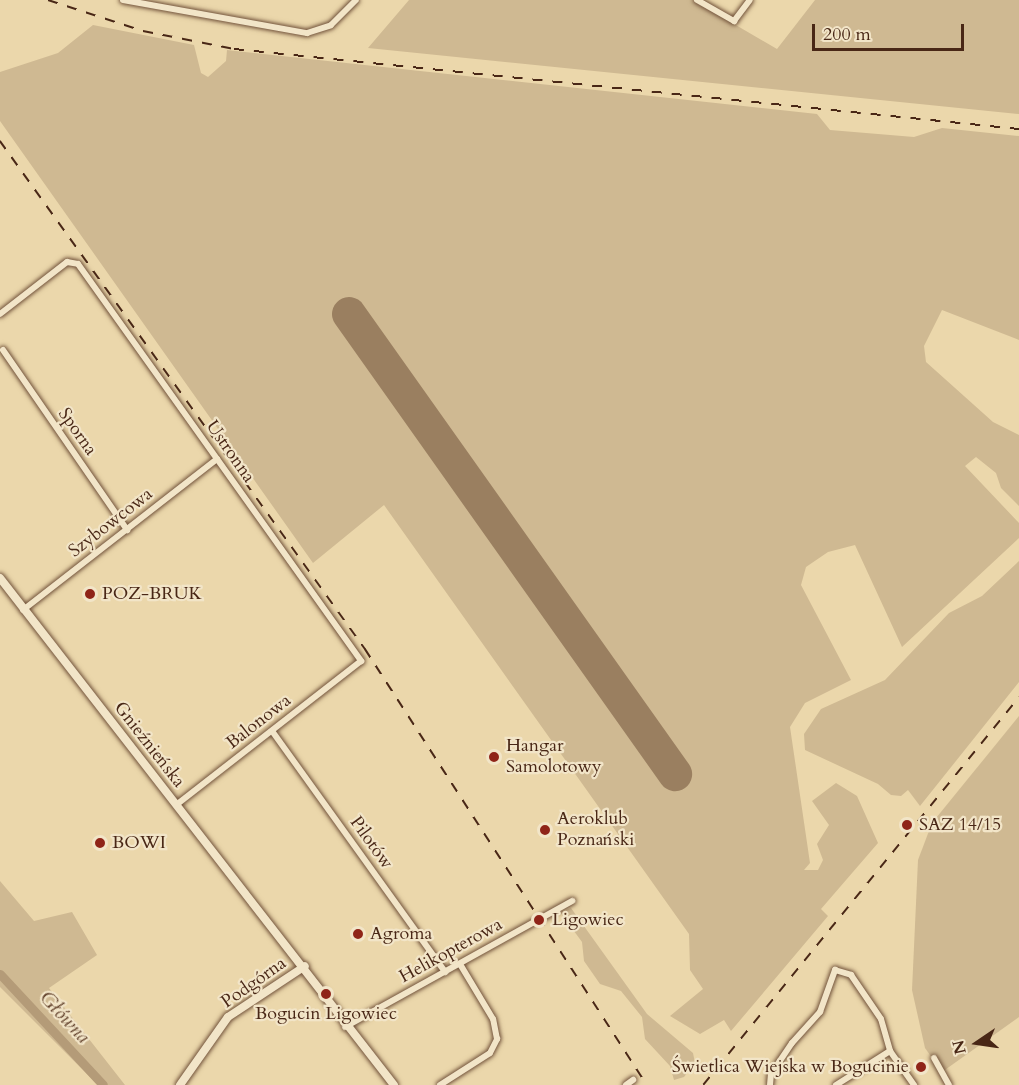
<!DOCTYPE html>
<html>
<head>
<meta charset="utf-8">
<style>
	body { margin:0 }
	#map { position:relative; width:1019px; height:1085px; overflow:hidden; background:#ebd7ab; font-family:Cardo,serif }
	div>[style] { position:absolute }
	[style*='--x'] { left:calc(var(--x)*1px); top:calc(var(--y)*1px); width:calc(var(--w)*1px); rotate:calc(var(--a)*1deg) }
	.green>* { inset:0; background:#cfb992 }
	.river>* { height:9px; margin:-4.5px; padding:0 4.5px; transform-origin:4.5px; border-radius:4.5px; background:#b49b78 }
	.runway>* { height:34px; margin:-17px; padding:0 17px; transform-origin:17px; border-radius:17px; background:#9a7f60 }
	.roads { filter:drop-shadow(0 0 2px #72533b) drop-shadow(0 0 2px #72533b) }
	.minor>* { height:6px; margin:-3px; padding:0 3px; transform-origin:3px; border-radius:3px; background:#f2e5c8 }
	.tertiary>* { height:8px; margin:-4px; padding:0 4px; transform-origin:4px; border-radius:4px; background:#f2e5c8 }
	.secondary>* { height:8px; margin:-4px; padding:0 4px; transform-origin:4px; border-radius:4px; background:#f2e5c8 }
	.rail>* { height:1.5px; margin-top:-0.75px; transform-origin:0; background:repeating-linear-gradient(90deg,#492716 0 10px,transparent 0 20px) }
	.dots>* { width:16px; height:16px; translate:-50% -50%; box-sizing:border-box; border:3px solid #f2e5c8; border-radius:50% }
	span { translate:-50% -50%; white-space:nowrap; text-align:center; line-height:1.15; -webkit-text-stroke:4.5px #f2e5c8; paint-order:stroke }
	.street-label { font-size:18px; color:#492716 }
	.poi-label { font-size:18px; color:#492716 }
	.left { translate:0 -50%; text-align:left }
	.right { translate:-100% -50%; text-align:right }
	.water-label { font-size:20px; color:#64442e; font-style:italic }
	.north { position:absolute; left:947px; top:1013px; width:60px; height:60px; -webkit-text-stroke:4px #f2e5c8; paint-order:stroke; rotate:257deg; font-size:16px; font-weight:700; line-height:24px; text-align:center; color:#492716 }
	.north::after { content:''; display:block; margin:auto; width:21px; height:27px; background:#492716; clip-path:polygon(50% 0,100% 100%,50% 72%,0 100%) }
	.scale { position:absolute; left:812px; top:24px; width:152px; height:27px; box-sizing:border-box; border:3px solid #492716; border-top:0; padding-left:8px; font-size:18px; line-height:21px; white-space:nowrap; color:#492716; -webkit-text-stroke:4px #f2e5c8; paint-order:stroke }
</style>
</head>
<body>
<div id="map">
	<div class="green">
		<div style="clip-path:polygon(409px 0,693px 0,777px 49px,815px 0,1019px 0,1019px 114px,368px 48px)"></div>
		<div style="clip-path:polygon(93px 25px,194px 45px,201px 73px,208px 77px,226px 61px,227px 50px,817px 114px,830px 130px,914px 137px,942px 128px,1019px 136px,1019px 340px,942px 310px,924px 346px,926px 362px,993px 422px,1019px 435px,1019px 506px,1001px 488px,996px 473px,976px 457px,965px 466px,1019px 523px,1019px 538px,902px 647px,855px 545px,828px 552px,806px 567px,801px 585px,851px 680px,805px 703px,790px 727px,810px 863px,804px 870px,818px 870px,823px 860px,817px 844px,829px 825px,812px 801px,836px 783px,857px 796px,878px 843px,821px 909px,828px 916px,731px 1031px,724px 1020px,700px 1034px,670px 1016px,703px 989px,690px 970px,689px 934px,384px 505px,313px 563px,0 121px,0 72px,58px 53px)"></div>
		<div style="clip-path:polygon(1019px 561px,1019px 682px,920px 806px,908px 790px,901px 796px,891px 795px,878px 784px,805px 750px,804px 734px,821px 709px,885px 680px,949px 613px,982px 596px)"></div>
		<div style="clip-path:polygon(1019px 716px,1019px 1017px,942px 1072px,925px 1048px,912px 990px,918px 860px,932px 823px)"></div>
		<div style="clip-path:polygon(0 881px,34px 921px,72px 912px,97px 955px,49px 988px,125px 1085px,98px 1085px,0 987px)"></div>
		<div style="clip-path:polygon(571px 908px,647px 1014px,693px 1053px,695px 1063px,684px 1077px,674px 1080px,670px 1066px,645px 1039px,642px 1017px,621px 991px,600px 984px,584px 961px,582px 942px,560px 912px)"></div>
	</div>
	<div class="river">
		<div style="--x:0;--y:974;--w:151;--a:47.1"></div>
	</div>
	<div class="runway">
		<div style="--x:349;--y:314;--w:564;--a:54.67"></div>
	</div>
	<div class="roads">
		<div class="minor">
			<div style="--x:123;--y:0;--w:187;--a:10.2"></div>
			<div style="--x:307;--y:33;--w:25;--a:-18"></div>
			<div style="--x:331;--y:25;--w:35;--a:-45"></div>
			<div style="--x:697;--y:0;--w:43;--a:29.6"></div>
			<div style="--x:734;--y:21;--w:26;--a:-53"></div>
			<div style="--x:0;--y:314;--w:85;--a:-37.8"></div>
			<div style="--x:67;--y:262;--w:11;--a:10"></div>
			<div style="--x:78;--y:264;--w:488;--a:54.5"></div>
			<div style="--x:361;--y:661;--w:234;--a:142.1"></div>
			<div style="--x:3;--y:350;--w:219;--a:55.4"></div>
			<div style="--x:23;--y:610;--w:246;--a:-37.9"></div>
			<div style="--x:272;--y:731;--w:297;--a:54.3"></div>
			<div style="--x:345;--y:1027;--w:260;--a:-29"></div>
			<div style="--x:934;--y:1058;--w:31;--a:61"></div>
			<div style="--x:440;--y:1085;--w:59;--a:-32.6"></div>
			<div style="--x:490;--y:1053;--w:16;--a:-63"></div>
			<div style="--x:497;--y:1039;--w:20;--a:-101"></div>
			<div style="--x:493;--y:1019;--w:64;--a:-121"></div>
			<div style="--x:626;--y:1085;--w:9;--a:-36"></div>
			<div style="--x:770;--y:1085;--w:11;--a:-85"></div>
			<div style="--x:771;--y:1074;--w:37;--a:-56"></div>
			<div style="--x:792;--y:1043;--w:42;--a:-47.9"></div>
			<div style="--x:820;--y:1012;--w:45;--a:-70.3"></div>
			<div style="--x:835;--y:970;--w:17;--a:17"></div>
			<div style="--x:851;--y:975;--w:53;--a:55.7"></div>
			<div style="--x:881;--y:1019;--w:33;--a:74"></div>
			<div style="--x:836;--y:1085;--w:64;--a:-32.2"></div>
			<div style="--x:890;--y:1051;--w:42;--a:54.8"></div>
		</div>
		<div class="tertiary">
			<div style="--x:180;--y:1085;--w:83;--a:-54.8"></div>
			<div style="--x:228;--y:1017;--w:92;--a:-33.5"></div>
		</div>
		<div class="secondary">
			<div style="--x:0;--y:578;--w:642;--a:52.15"></div>
		</div>
	</div>
	<div class="rail">
		<div style="--x:48;--y:0;--w:100;--a:18.1"></div>
		<div style="--x:143;--y:31;--w:93;--a:11.2"></div>
		<div style="--x:234;--y:49;--w:789;--a:5.82"></div>
		<div style="--x:0;--y:141;--w:626;--a:54.3"></div>
		<div style="--x:365;--y:649;--w:519;--a:57.11"></div>
		<div style="--x:703;--y:1085;--w:500;--a:-50.84"></div>
	</div>
	<div class="dots">
		<div style="left:90px;top:594px;background:#8f2418"></div>
		<div style="left:494px;top:757px;background:#8f2418"></div>
		<div style="left:907px;top:825px;background:#8f2418"></div>
		<div style="left:545px;top:830px;background:#8f2418"></div>
		<div style="left:100px;top:843px;background:#8f2418"></div>
		<div style="left:539px;top:920px;background:#8f2418"></div>
		<div style="left:358px;top:934px;background:#8f2418"></div>
		<div style="left:326px;top:994px;background:#8f2418"></div>
		<div style="left:921px;top:1067px;background:#8f2418"></div>
	</div>
	<div class="street-label">
		<span style="left:77px;top:432px;rotate:55deg">Sporna</span>
		<span style="left:230px;top:452px;rotate:55deg">Ustronna</span>
		<span style="left:111px;top:523px;rotate:-38deg">Szybowcowa</span>
		<span style="left:259px;top:722px;rotate:-38deg">Balonowa</span>
		<span style="left:149px;top:745px;rotate:52deg">Gnieźnieńska</span>
		<span style="left:371px;top:843px;rotate:54deg">Pilotów</span>
		<span style="left:451px;top:951px;rotate:-29deg">Helikopterowa</span>
		<span style="left:254px;top:983px;rotate:-35deg">Podgórna</span>
	</div>
	<div class="poi-label">
		<span class="left" style="left:102px;top:594px">POZ-BRUK</span>
		<span class="left" style="left:506px;top:757px">Hangar<br>Samolotowy</span>
		<span class="left" style="left:557px;top:830px">Aeroklub<br>Poznański</span>
		<span class="left" style="left:919px;top:825px">SAZ 14/15</span>
		<span class="left" style="left:112px;top:843px">BOWI</span>
		<span class="left" style="left:552px;top:920px">Ligowiec</span>
		<span class="left" style="left:370px;top:934px">Agroma</span>
		<span style="left:326px;top:1014px">Bogucin Ligowiec</span>
		<span class="right" style="left:909px;top:1067px">Świetlica Wiejska w Bogucinie</span>
	</div>
	<div class="water-label">
		<span style="left:65px;top:1017px;rotate:47deg">Główna</span>
	</div>
	<div class="north">N</div>
	<div class="scale">200 m</div>
</div>
</body>
</html>
